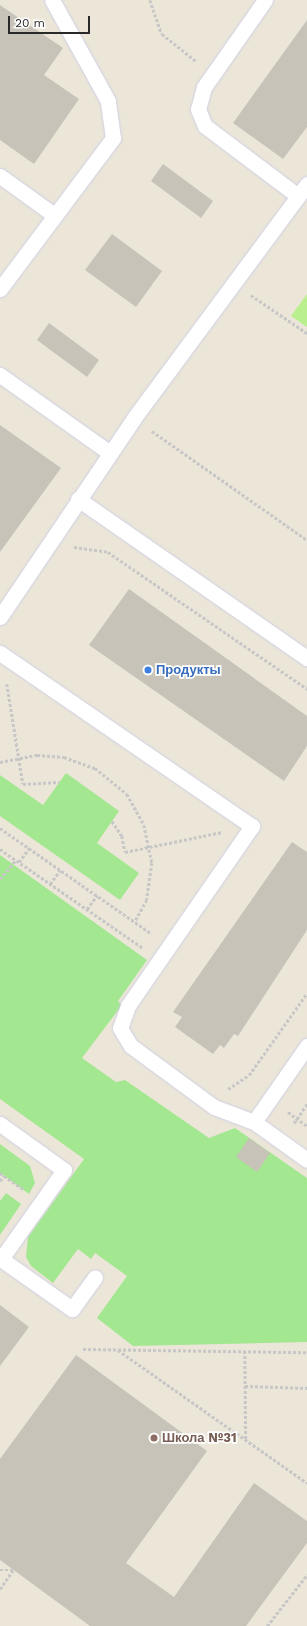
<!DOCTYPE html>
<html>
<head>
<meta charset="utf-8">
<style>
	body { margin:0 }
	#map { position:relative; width:307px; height:1626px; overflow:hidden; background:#ece6d9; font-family:"Work Sans",sans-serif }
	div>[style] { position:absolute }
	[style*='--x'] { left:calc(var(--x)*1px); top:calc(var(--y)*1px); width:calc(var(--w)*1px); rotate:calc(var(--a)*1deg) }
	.green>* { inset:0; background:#a4e791 }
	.pitch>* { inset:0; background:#b9ef8c }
	.building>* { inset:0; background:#c7c3b9 }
	.path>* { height:2.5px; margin-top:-1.25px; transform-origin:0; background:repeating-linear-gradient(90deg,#c7c7c7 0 3px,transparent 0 5px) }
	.roads { filter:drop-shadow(0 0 1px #ced0e3) drop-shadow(0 0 1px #ced0e3) }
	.service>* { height:15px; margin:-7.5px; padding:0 7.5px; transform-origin:7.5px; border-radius:7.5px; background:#fff }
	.dots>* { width:11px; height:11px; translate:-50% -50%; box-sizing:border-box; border:2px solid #fff; border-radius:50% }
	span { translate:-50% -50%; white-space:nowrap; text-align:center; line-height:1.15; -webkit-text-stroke:3.5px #fff; paint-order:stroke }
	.shop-label { font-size:13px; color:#366cbe; font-weight:700 }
	.left { translate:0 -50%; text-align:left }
	.education-label { font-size:13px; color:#785e54; font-weight:700 }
	.scale { position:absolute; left:8px; top:16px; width:82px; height:18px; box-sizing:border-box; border:2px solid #292929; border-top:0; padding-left:5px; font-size:12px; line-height:14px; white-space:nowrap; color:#292929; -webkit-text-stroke:3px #fff; paint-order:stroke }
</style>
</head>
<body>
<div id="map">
	<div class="green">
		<div style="clip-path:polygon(66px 773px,119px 811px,97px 843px,139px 873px,120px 900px,0 816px,0 775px,43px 805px)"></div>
		<div style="clip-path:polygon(0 855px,147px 960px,118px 1001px,122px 1005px,82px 1058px,116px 1082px,125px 1080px,209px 1138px,235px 1128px,307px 1178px,307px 1342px,133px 1346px,97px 1318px,127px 1276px,95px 1253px,91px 1259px,78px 1249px,53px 1283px,31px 1266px,26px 1257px,28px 1237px,84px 1159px,0 1099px)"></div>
		<div style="clip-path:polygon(0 1144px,30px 1166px,35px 1183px,29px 1194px,0 1173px)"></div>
		<div style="clip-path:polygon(6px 1193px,21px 1204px,0 1235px,0 1201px)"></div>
	</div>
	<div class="pitch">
		<div style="clip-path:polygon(307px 294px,307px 327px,291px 316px)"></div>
	</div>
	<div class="building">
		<div style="clip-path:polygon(0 5px,63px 48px,44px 75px,79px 99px,34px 164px,0 140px)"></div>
		<div style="clip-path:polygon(307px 20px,307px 127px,283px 159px,233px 123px)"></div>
		<div style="clip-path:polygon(163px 164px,213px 201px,201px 218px,151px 181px)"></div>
		<div style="clip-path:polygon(112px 234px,162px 271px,136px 307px,85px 270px)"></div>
		<div style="clip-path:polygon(49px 323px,99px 360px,87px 377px,37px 340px)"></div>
		<div style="clip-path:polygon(0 425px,61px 468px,0 552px)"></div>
		<div style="clip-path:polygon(129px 589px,307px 716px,307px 746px,284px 781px,89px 645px)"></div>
		<div style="clip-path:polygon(292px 842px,307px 852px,307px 930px,238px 1036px,234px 1034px,224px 1048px,220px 1045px,213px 1054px,175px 1027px,182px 1017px,173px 1012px)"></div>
		<div style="clip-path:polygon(249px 1138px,270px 1153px,257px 1172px,236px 1157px)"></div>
		<div style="clip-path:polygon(0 1305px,29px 1327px,0 1366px)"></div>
		<div style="clip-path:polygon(76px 1355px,207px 1451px,126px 1563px,174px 1597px,254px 1483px,307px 1521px,307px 1543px,246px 1626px,90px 1626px,0 1560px,0 1459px)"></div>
	</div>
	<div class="path">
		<div style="--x:150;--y:0;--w:36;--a:71"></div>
		<div style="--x:162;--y:34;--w:43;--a:38.5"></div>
		<div style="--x:251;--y:295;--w:68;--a:34.2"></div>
		<div style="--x:152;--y:431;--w:189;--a:35.1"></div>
		<div style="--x:74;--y:547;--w:34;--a:8"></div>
		<div style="--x:108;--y:552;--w:242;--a:34.5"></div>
		<div style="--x:7;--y:684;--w:101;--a:80.9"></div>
		<div style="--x:23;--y:784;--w:36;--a:-3"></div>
		<div style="--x:0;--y:762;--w:38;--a:-11"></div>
		<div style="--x:37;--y:755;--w:27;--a:4"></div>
		<div style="--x:64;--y:757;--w:33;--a:20"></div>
		<div style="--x:95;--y:768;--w:41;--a:39.1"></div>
		<div style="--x:127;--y:794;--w:35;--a:61"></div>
		<div style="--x:144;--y:825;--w:39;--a:78"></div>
		<div style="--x:152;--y:863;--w:37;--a:98"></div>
		<div style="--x:147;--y:900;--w:25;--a:119"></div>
		<div style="--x:112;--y:821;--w:18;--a:56"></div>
		<div style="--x:122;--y:836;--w:16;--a:79"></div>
		<div style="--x:125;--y:852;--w:99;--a:-11.7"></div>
		<div style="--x:0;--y:828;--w:185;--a:34.9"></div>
		<div style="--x:0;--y:849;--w:174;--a:34.7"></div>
		<div style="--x:19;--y:862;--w:17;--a:-54"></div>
		<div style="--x:0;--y:879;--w:25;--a:-50"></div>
		<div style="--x:50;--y:884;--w:17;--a:-54"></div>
		<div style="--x:87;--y:909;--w:17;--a:-54"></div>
		<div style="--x:228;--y:1089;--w:25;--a:-34"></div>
		<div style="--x:249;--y:1075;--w:100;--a:-54.7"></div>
		<div style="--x:288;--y:1112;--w:24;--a:36"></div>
		<div style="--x:294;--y:1123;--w:23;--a:-56"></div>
		<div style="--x:0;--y:1173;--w:29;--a:35"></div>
		<div style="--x:0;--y:1181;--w:6;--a:-59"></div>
		<div style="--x:83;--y:1349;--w:224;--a:0.8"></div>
		<div style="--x:118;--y:1350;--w:231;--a:35.1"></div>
		<div style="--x:245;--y:1351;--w:89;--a:89.4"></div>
		<div style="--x:245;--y:1386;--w:62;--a:1.8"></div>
		<div style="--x:0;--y:1570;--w:13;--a:0"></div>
		<div style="--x:0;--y:1589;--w:23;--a:-56"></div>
		<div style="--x:267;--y:1626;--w:65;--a:-51.9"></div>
	</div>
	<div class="roads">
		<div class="service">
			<div style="--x:265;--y:0;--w:106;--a:125"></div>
			<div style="--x:204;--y:87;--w:23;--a:105"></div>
			<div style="--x:198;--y:109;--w:18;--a:68"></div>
			<div style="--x:205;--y:126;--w:116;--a:37"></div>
			<div style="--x:0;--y:176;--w:67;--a:35.8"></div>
			<div style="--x:0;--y:289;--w:189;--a:-53.2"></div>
			<div style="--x:113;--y:138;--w:37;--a:-98"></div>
			<div style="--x:108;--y:101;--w:115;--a:-119"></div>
			<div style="--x:0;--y:375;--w:135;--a:35.3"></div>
			<div style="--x:78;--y:499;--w:279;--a:34.8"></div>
			<div style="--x:0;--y:617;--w:240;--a:-56"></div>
			<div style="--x:134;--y:418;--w:291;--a:-53.5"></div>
			<div style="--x:0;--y:653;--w:306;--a:34.5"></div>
			<div style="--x:252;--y:826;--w:219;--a:124.6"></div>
			<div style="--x:128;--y:1006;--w:23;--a:110"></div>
			<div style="--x:120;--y:1028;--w:21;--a:59"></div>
			<div style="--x:131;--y:1046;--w:103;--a:36.3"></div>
			<div style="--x:214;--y:1107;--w:43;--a:20.6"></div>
			<div style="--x:254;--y:1122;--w:65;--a:35.6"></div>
			<div style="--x:254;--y:1122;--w:93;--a:-55.1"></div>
			<div style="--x:0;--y:1124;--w:79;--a:35.7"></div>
			<div style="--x:64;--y:1170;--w:109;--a:125.3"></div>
			<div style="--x:1;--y:1259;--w:87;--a:35.2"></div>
			<div style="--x:72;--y:1309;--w:39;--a:-54"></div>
		</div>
	</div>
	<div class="dots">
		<div style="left:148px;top:670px;background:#3f7fe0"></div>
		<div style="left:154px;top:1438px;background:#8d6e63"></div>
	</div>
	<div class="shop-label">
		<span class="left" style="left:156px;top:670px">Продукты</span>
	</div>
	<div class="education-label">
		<span class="left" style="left:162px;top:1438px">Школа №31</span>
	</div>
	<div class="scale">20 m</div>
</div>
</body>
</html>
